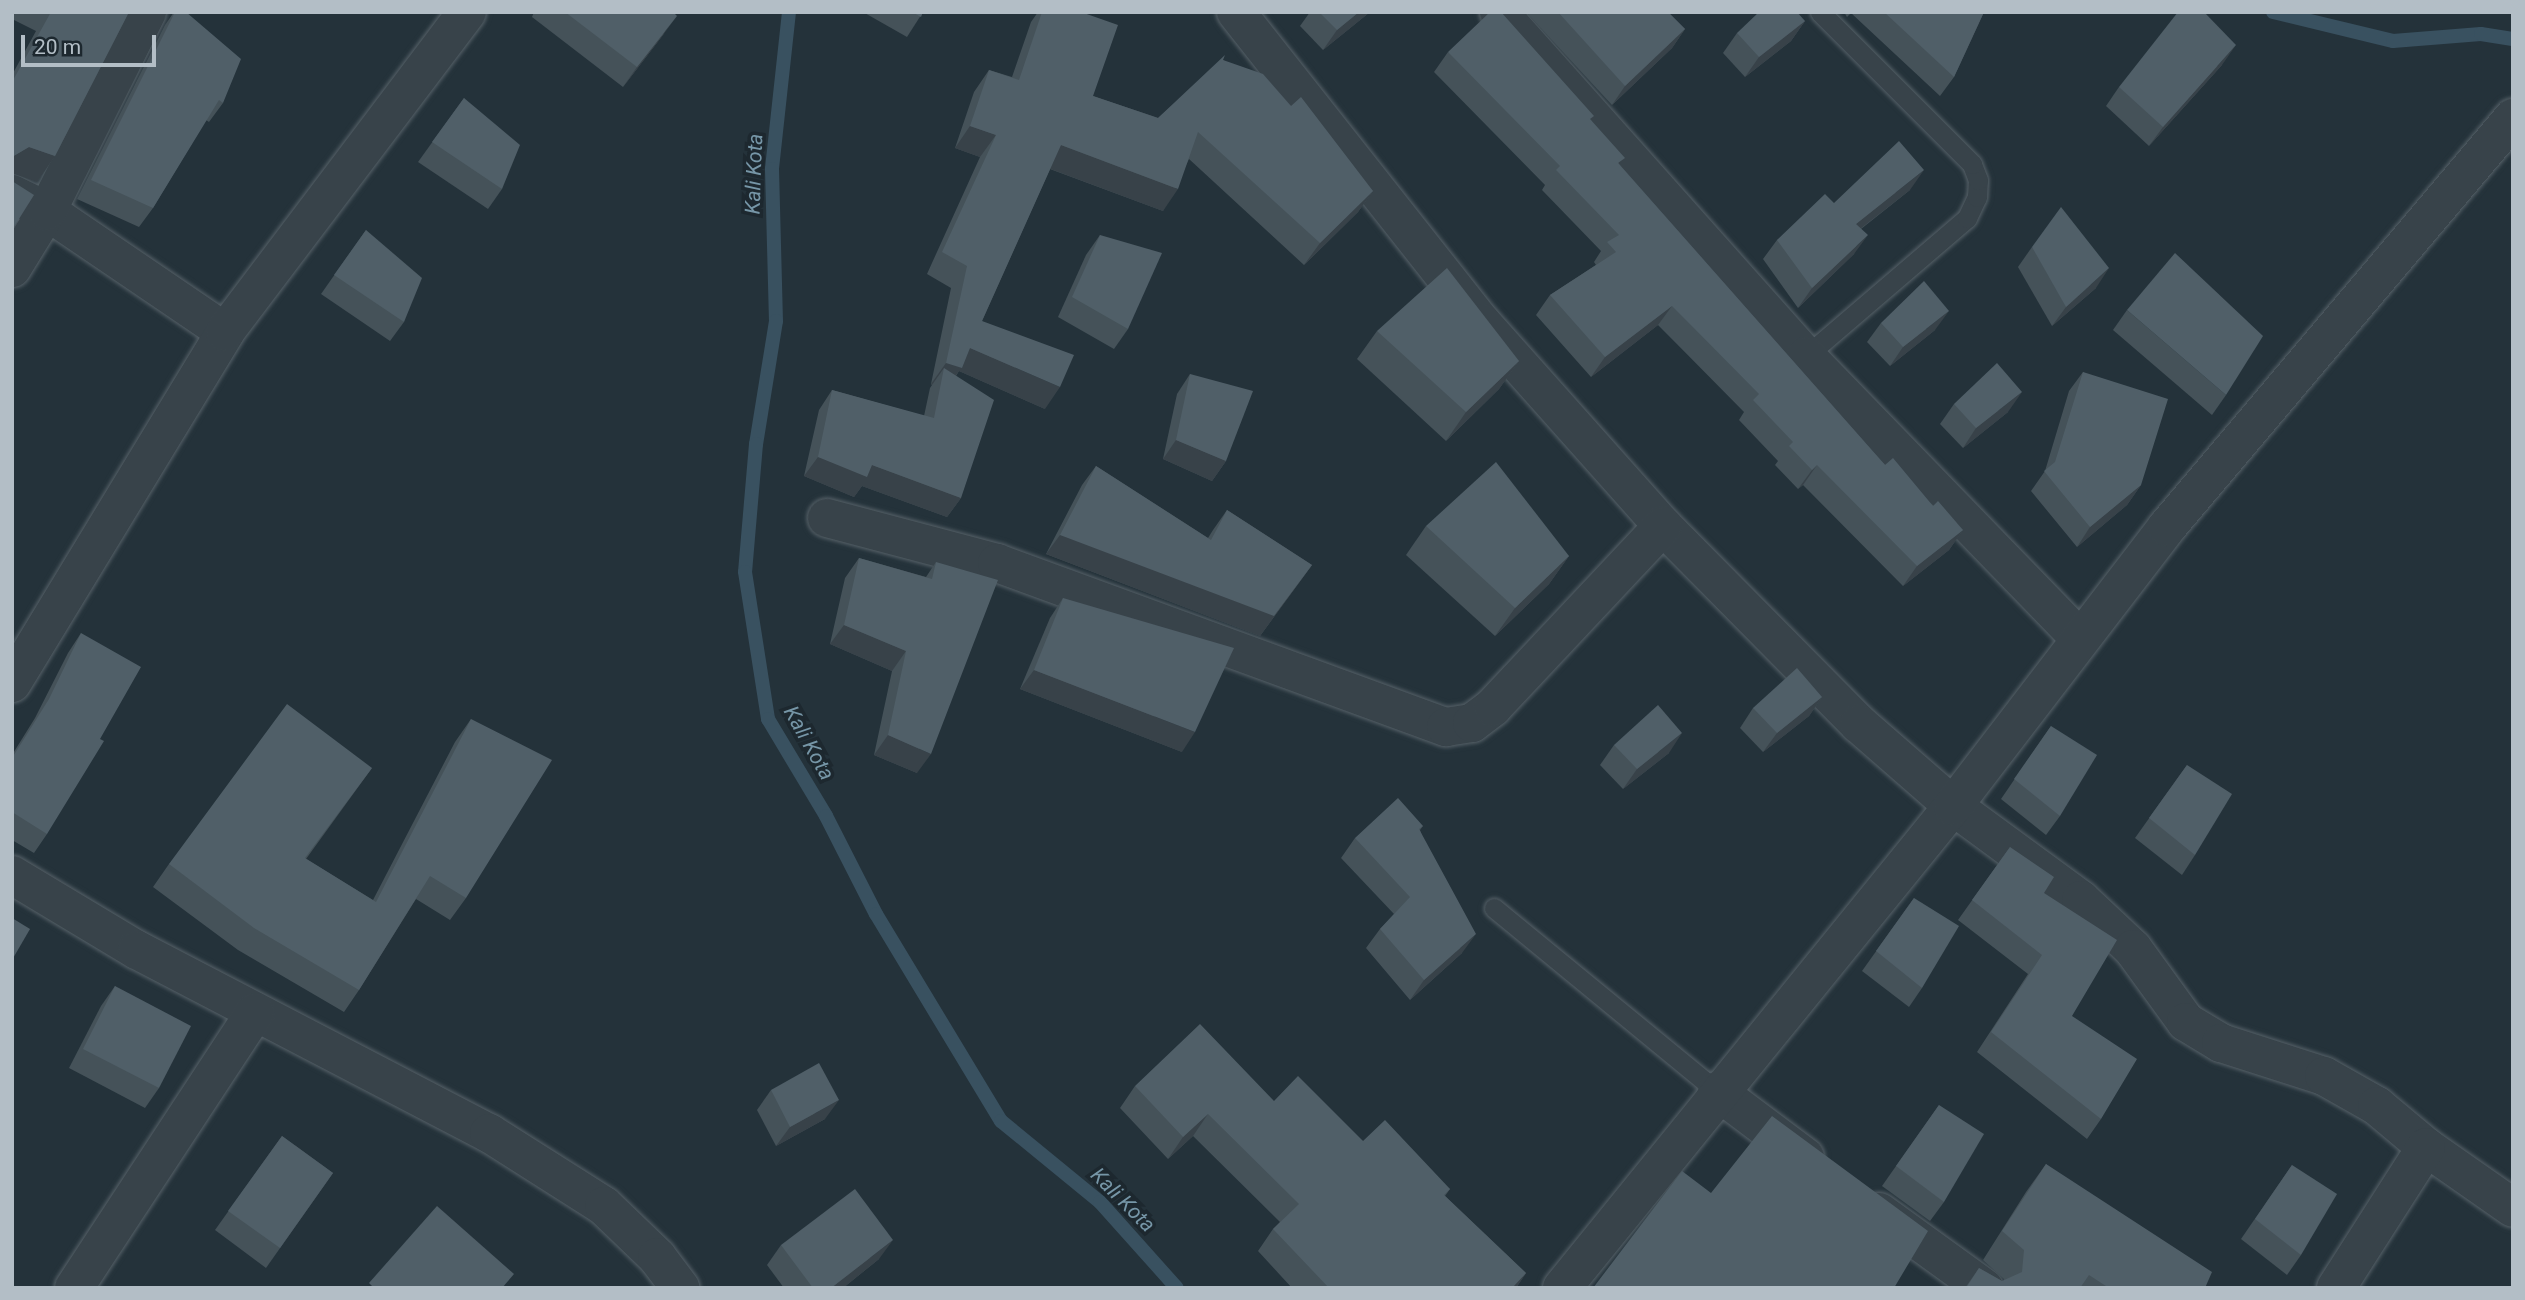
<!DOCTYPE html>
<html>
<head>
<meta charset="utf-8">
<style>
	body { margin:0 }
	#map { position:relative; width:2525px; height:1300px; overflow:hidden; background:#24323a; font-family:Roboto,sans-serif }
	div>[style] { position:absolute }
	[style*='--x'] { left:calc(var(--x)*1px); top:calc(var(--y)*1px); width:calc(var(--w)*1px); rotate:calc(var(--a)*1deg) }
	.stream>* { height:14px; margin:-7px; padding:0 7px; transform-origin:7px; border-radius:7px; background:#395160 }
	.roads { filter:drop-shadow(0 0 2px #566168) drop-shadow(0 0 2px #566168) }
	.lane>* { height:19px; margin:-9.5px; padding:0 9.5px; transform-origin:9.5px; border-radius:9.5px; background:#38434a }
	.street>* { height:38px; margin:-19px; padding:0 19px; transform-origin:19px; border-radius:19px; background:#38434a }
	.wall>* { inset:0; background:#455259 }
	.shaded-wall>* { inset:0; background:#384249 }
	.building>* { inset:0; background:#505f68 }
	span { translate:-50% -50%; white-space:nowrap; text-align:center; line-height:1.15; -webkit-text-stroke:7px #1d282f; paint-order:stroke }
	.water-label { font-size:21px; color:#7696a7; font-style:italic }
	.frame { position:absolute; inset:0; border:14px solid #b3bec6; pointer-events:none }
	.scale { position:absolute; left:21px; top:35px; width:135px; height:32px; box-sizing:border-box; border:4px solid #b3bec6; border-top:0; padding-left:9px; font-size:21px; line-height:24px; white-space:nowrap; color:#b3bec6; -webkit-text-stroke:5px #1d282f; paint-order:stroke }
</style>
</head>
<body>
<div id="map">
	<div class="stream">
		<div style="--x:789;--y:12;--w:158;--a:96.2"></div>
		<div style="--x:772;--y:169;--w:152;--a:88.5"></div>
		<div style="--x:776;--y:321;--w:125;--a:99.2"></div>
		<div style="--x:756;--y:444;--w:128;--a:94.9"></div>
		<div style="--x:745;--y:572;--w:149;--a:81.1"></div>
		<div style="--x:768;--y:719;--w:113;--a:59.1"></div>
		<div style="--x:826;--y:816;--w:110;--a:63"></div>
		<div style="--x:876;--y:914;--w:242;--a:58.9"></div>
		<div style="--x:1001;--y:1121;--w:128;--a:39.3"></div>
		<div style="--x:1100;--y:1202;--w:115;--a:48.2"></div>
		<div style="--x:2273;--y:12;--w:123;--a:13.6"></div>
		<div style="--x:2393;--y:41;--w:88;--a:-4.5"></div>
		<div style="--x:2481;--y:34;--w:32;--a:9"></div>
	</div>
	<div class="roads">
		<div class="lane">
			<div style="--x:1806;--y:356;--w:212;--a:-40.6"></div>
			<div style="--x:1967;--y:218;--w:23;--a:-65"></div>
			<div style="--x:1977;--y:197;--w:17;--a:-87"></div>
			<div style="--x:1978;--y:180;--w:17;--a:-111"></div>
			<div style="--x:1972;--y:164;--w:215;--a:-135"></div>
			<div style="--x:1494;--y:908;--w:288;--a:39.4"></div>
		</div>
		<div class="street">
			<div style="--x:1236;--y:12;--w:397;--a:51.7"></div>
			<div style="--x:1482;--y:323;--w:272;--a:48.3"></div>
			<div style="--x:1663;--y:526;--w:279;--a:45.3"></div>
			<div style="--x:1859;--y:724;--w:125;--a:41.1"></div>
			<div style="--x:1953;--y:806;--w:159;--a:36.3"></div>
			<div style="--x:2081;--y:900;--w:71;--a:43.3"></div>
			<div style="--x:2133;--y:949;--w:90;--a:54"></div>
			<div style="--x:2186;--y:1022;--w:41;--a:31"></div>
			<div style="--x:2221;--y:1043;--w:108;--a:17.8"></div>
			<div style="--x:2324;--y:1076;--w:61;--a:29.5"></div>
			<div style="--x:2377;--y:1106;--w:64;--a:39.9"></div>
			<div style="--x:2426;--y:1147;--w:106;--a:35"></div>
			<div style="--x:1499;--y:12;--w:461;--a:48.3"></div>
			<div style="--x:1806;--y:356;--w:392;--a:45.9"></div>
			<div style="--x:12;--y:194;--w:39;--a:26"></div>
			<div style="--x:47;--y:211;--w:215;--a:34.2"></div>
			<div style="--x:12;--y:268;--w:67;--a:-58.4"></div>
			<div style="--x:47;--y:211;--w:223;--a:-63.3"></div>
			<div style="--x:827;--y:518;--w:176;--a:14.8"></div>
			<div style="--x:997;--y:563;--w:478;--a:20.1"></div>
			<div style="--x:1446;--y:727;--w:26;--a:-9"></div>
			<div style="--x:1472;--y:723;--w:26;--a:-37"></div>
			<div style="--x:1493;--y:707;--w:248;--a:-46.8"></div>
			<div style="--x:12;--y:683;--w:411;--a:-58.7"></div>
			<div style="--x:225;--y:332;--w:401;--a:-52.9"></div>
			<div style="--x:12;--y:875;--w:146;--a:31"></div>
			<div style="--x:137;--y:950;--w:397;--a:27.5"></div>
			<div style="--x:489;--y:1133;--w:136;--a:32.4"></div>
			<div style="--x:604;--y:1206;--w:74;--a:43.9"></div>
			<div style="--x:657;--y:1257;--w:39;--a:53"></div>
			<div style="--x:1717;--y:1091;--w:110;--a:36.9"></div>
			<div style="--x:1879;--y:1212;--w:130;--a:35.9"></div>
			<div style="--x:74;--y:1288;--w:330;--a:-56.7"></div>
			<div style="--x:1562;--y:1288;--w:621;--a:-50.95"></div>
			<div style="--x:1953;--y:806;--w:352;--a:-52.5"></div>
			<div style="--x:2167;--y:527;--w:536;--a:-49.77"></div>
			<div style="--x:2336;--y:1288;--w:167;--a:-57.4"></div>
		</div>
	</div>
	<div class="wall">
		<div style="clip-path:polygon(12px 12px,129px 12px,55px 156px,37px 182px,12px 173px,12px 75px,36px 31px,12px 19px)"></div>
		<div style="clip-path:polygon(174px 12px,186px 12px,223px 103px,209px 122px,206px 120px,153px 208px,139px 227px,77px 199px,165px 25px)"></div>
		<div style="clip-path:polygon(534px 12px,673px 12px,663px 35px,623px 87px,532px 17px)"></div>
		<div style="clip-path:polygon(863px 12px,923px 12px,907px 37px)"></div>
		<div style="clip-path:polygon(1038px 12px,1081px 12px,1093px 96px,1158px 118px,1223px 60px,1291px 106px,1373px 191px,1358px 212px,1304px 265px,1189px 159px,1163px 211px,1050px 169px,982px 321px,1045px 409px,959px 371px,956px 376px,961px 498px,947px 517px,862px 486px,854px 497px,804px 476px,819px 410px,832px 390px,924px 416px,930px 388px,932px 385px,931px 384px,951px 288px,927px 274px,980px 157px,955px 148px,974px 92px,989px 70px,1012px 77px,1031px 22px)"></div>
		<div style="clip-path:polygon(1310px 12px,1370px 12px,1323px 50px,1300px 26px)"></div>
		<div style="clip-path:polygon(1526px 12px,1668px 12px,1685px 29px,1672px 48px,1612px 105px)"></div>
		<div style="clip-path:polygon(1844px 12px,1984px 12px,1954px 77px,1940px 96px,1851px 13px,1847px 17px)"></div>
		<div style="clip-path:polygon(1805px 21px,1791px 41px,1745px 77px,1723px 53px,1737px 33px)"></div>
		<div style="clip-path:polygon(1448px 52px,1591px 120px,1620px 165px,1885px 465px,1963px 530px,1949px 550px,1903px 586px,1803px 485px,1798px 489px,1775px 465px,1778px 461px,1739px 420px,1744px 412px,1658px 325px,1591px 377px,1536px 315px,1550px 295px,1596px 265px,1594px 262px,1601px 251px,1542px 190px,1545px 185px,1434px 72px)"></div>
		<div style="clip-path:polygon(2222px 65px,2149px 146px,2106px 106px,2119px 87px)"></div>
		<div style="clip-path:polygon(464px 98px,502px 189px,488px 209px,418px 162px)"></div>
		<div style="clip-path:polygon(1910px 190px,1861px 229px,1854px 254px,1798px 308px,1763px 259px,1777px 240px,1834px 203px)"></div>
		<div style="clip-path:polygon(366px 230px,404px 322px,390px 341px,321px 294px)"></div>
		<div style="clip-path:polygon(1100px 235px,1128px 329px,1114px 349px,1058px 317px,1086px 255px)"></div>
		<div style="clip-path:polygon(2032px 247px,2096px 288px,2052px 326px,2018px 267px)"></div>
		<div style="clip-path:polygon(2127px 310px,2226px 395px,2212px 415px,2113px 330px)"></div>
		<div style="clip-path:polygon(1881px 323px,1935px 330px,1890px 366px,1867px 342px)"></div>
		<div style="clip-path:polygon(1377px 331px,1519px 361px,1499px 389px,1446px 441px,1357px 359px)"></div>
		<div style="clip-path:polygon(2083px 372px,2141px 485px,2127px 505px,2077px 547px,2031px 491px,2045px 471px,2069px 391px)"></div>
		<div style="clip-path:polygon(1190px 374px,1226px 461px,1212px 481px,1163px 459px,1177px 394px)"></div>
		<div style="clip-path:polygon(1954px 404px,2008px 412px,1963px 448px,1940px 424px)"></div>
		<div style="clip-path:polygon(1096px 466px,1208px 538px,1213px 530px,1227px 510px,1312px 565px,1260px 636px,1046px 554px,1082px 485px)"></div>
		<div style="clip-path:polygon(1426px 526px,1569px 556px,1549px 584px,1495px 636px,1406px 555px)"></div>
		<div style="clip-path:polygon(859px 558px,926px 577px,936px 562px,917px 773px,874px 755px,892px 671px,830px 644px,845px 578px)"></div>
		<div style="clip-path:polygon(1063px 598px,1182px 752px,1020px 689px,1050px 618px)"></div>
		<div style="clip-path:polygon(81px 633px,47px 834px,34px 853px,12px 840px,12px 755px,35px 718px,68px 653px)"></div>
		<div style="clip-path:polygon(1822px 697px,1809px 716px,1763px 752px,1740px 728px,1753px 708px)"></div>
		<div style="clip-path:polygon(471px 719px,466px 898px,450px 920px,416px 899px,359px 990px,344px 1012px,238px 950px,153px 887px,169px 864px,372px 768px,306px 859px,373px 900px,455px 742px)"></div>
		<div style="clip-path:polygon(2051px 726px,2060px 816px,2046px 835px,2001px 799px)"></div>
		<div style="clip-path:polygon(1614px 745px,1669px 753px,1623px 789px,1600px 765px)"></div>
		<div style="clip-path:polygon(2187px 765px,2195px 855px,2182px 875px,2135px 838px)"></div>
		<div style="clip-path:polygon(1423px 826px,1420px 830px,1462px 953px,1410px 1000px,1366px 948px,1380px 929px,1394px 914px,1341px 858px,1355px 838px)"></div>
		<div style="clip-path:polygon(2010px 847px,2044px 893px,2072px 1016px,2101px 1119px,2087px 1139px,1977px 1052px,2028px 974px,1958px 920px)"></div>
		<div style="clip-path:polygon(1914px 898px,1922px 988px,1909px 1007px,1862px 971px)"></div>
		<div style="clip-path:polygon(115px 986px,159px 1088px,145px 1108px,69px 1068px,101px 1006px)"></div>
		<div style="clip-path:polygon(1135px 1086px,1274px 1101px,1363px 1141px,1450px 1189px,1445px 1196px,1526px 1273px,1516px 1288px,1292px 1288px,1258px 1251px,1273px 1229px,1280px 1222px,1193px 1136px,1168px 1159px,1120px 1108px)"></div>
		<div style="clip-path:polygon(771px 1090px,825px 1119px,776px 1146px,757px 1110px)"></div>
		<div style="clip-path:polygon(1939px 1105px,1944px 1202px,1930px 1221px,1882px 1186px)"></div>
		<div style="clip-path:polygon(282px 1136px,333px 1173px,266px 1268px,215px 1230px)"></div>
		<div style="clip-path:polygon(2046px 1164px,2205px 1288px,1965px 1288px,1979px 1268px,2002px 1281px,2004px 1281px,2004px 1279px,1983px 1260px,2026px 1192px)"></div>
		<div style="clip-path:polygon(2292px 1165px,2301px 1255px,2287px 1275px,2241px 1239px)"></div>
		<div style="clip-path:polygon(781px 1245px,879px 1259px,843px 1288px,784px 1288px,767px 1265px)"></div>
	</div>
	<div class="shaded-wall">
		<div style="clip-path:polygon(1359px 12px,1370px 12px,1323px 50px,1337px 30px)"></div>
		<div style="clip-path:polygon(677px 16px,663px 35px,623px 87px,637px 67px)"></div>
		<div style="clip-path:polygon(1805px 21px,1791px 41px,1745px 77px,1759px 57px)"></div>
		<div style="clip-path:polygon(1685px 29px,1672px 48px,1612px 105px,1625px 86px)"></div>
		<div style="clip-path:polygon(2236px 45px,2222px 65px,2149px 146px,2163px 127px)"></div>
		<div style="clip-path:polygon(970px 126px,996px 135px,980px 157px,955px 148px)"></div>
		<div style="clip-path:polygon(1061px 145px,1178px 189px,1163px 211px,1045px 167px)"></div>
		<div style="clip-path:polygon(29px 147px,55px 156px,37px 182px,12px 173px,12px 157px)"></div>
		<div style="clip-path:polygon(1924px 170px,1910px 190px,1842px 243px,1856px 224px)"></div>
		<div style="clip-path:polygon(1373px 191px,1358px 212px,1304px 265px,1320px 243px)"></div>
		<div style="clip-path:polygon(1868px 235px,1854px 254px,1798px 308px,1812px 288px)"></div>
		<div style="clip-path:polygon(2109px 268px,2096px 288px,2052px 326px,2066px 307px)"></div>
		<div style="clip-path:polygon(1672px 306px,1658px 325px,1591px 377px,1605px 357px)"></div>
		<div style="clip-path:polygon(1949px 311px,1935px 330px,1890px 366px,1903px 347px)"></div>
		<div style="clip-path:polygon(970px 348px,1060px 387px,1045px 409px,959px 371px,946px 389px,944px 368px,932px 385px,931px 384px,946px 363px)"></div>
		<div style="clip-path:polygon(1519px 361px,1499px 389px,1446px 441px,1466px 412px)"></div>
		<div style="clip-path:polygon(2022px 392px,2008px 412px,1963px 448px,1976px 428px)"></div>
		<div style="clip-path:polygon(1176px 440px,1226px 461px,1212px 481px,1163px 459px)"></div>
		<div style="clip-path:polygon(818px 457px,872px 465px,961px 498px,947px 517px,862px 486px,854px 497px,804px 476px)"></div>
		<div style="clip-path:polygon(1817px 465px,1803px 485px,1798px 489px,1812px 470px)"></div>
		<div style="clip-path:polygon(2141px 485px,2127px 505px,2077px 547px,2090px 527px)"></div>
		<div style="clip-path:polygon(1963px 530px,1949px 550px,1903px 586px,1917px 566px)"></div>
		<div style="clip-path:polygon(1060px 535px,1312px 565px,1260px 636px,1046px 554px)"></div>
		<div style="clip-path:polygon(1569px 556px,1549px 584px,1495px 636px,1515px 608px)"></div>
		<div style="clip-path:polygon(844px 625px,906px 651px,892px 671px,830px 644px)"></div>
		<div style="clip-path:polygon(1034px 670px,1195px 732px,1182px 752px,1020px 689px)"></div>
		<div style="clip-path:polygon(1822px 697px,1809px 716px,1763px 752px,1777px 733px)"></div>
		<div style="clip-path:polygon(1682px 733px,1669px 753px,1623px 789px,1637px 769px)"></div>
		<div style="clip-path:polygon(888px 735px,931px 754px,917px 773px,874px 755px)"></div>
		<div style="clip-path:polygon(1476px 934px,1462px 953px,1410px 1000px,1424px 980px)"></div>
		<div style="clip-path:polygon(839px 1100px,825px 1119px,776px 1146px,790px 1127px)"></div>
		<div style="clip-path:polygon(1208px 1114px,1193px 1136px,1168px 1159px,1183px 1137px)"></div>
		<div style="clip-path:polygon(893px 1240px,879px 1259px,843px 1288px,831px 1288px)"></div>
		<div style="clip-path:polygon(1526px 1273px,1516px 1288px,1512px 1288px)"></div>
	</div>
	<div class="building">
		<div style="clip-path:polygon(51px 12px,129px 12px,55px 156px,29px 147px,12px 157px,12px 82px)"></div>
		<div style="clip-path:polygon(175px 12px,186px 12px,241px 59px,223px 103px,219px 100px,153px 208px,91px 180px)"></div>
		<div style="clip-path:polygon(565px 12px,673px 12px,677px 16px,637px 67px)"></div>
		<div style="clip-path:polygon(912px 12px,923px 12px,921px 17px)"></div>
		<div style="clip-path:polygon(1042px 12px,1081px 12px,1118px 25px,1093px 96px,1158px 118px,1225px 55px,1223px 60px,1263px 74px,1291px 106px,1301px 97px,1373px 191px,1320px 243px,1198px 132px,1178px 189px,1061px 145px,982px 321px,1074px 355px,1060px 387px,970px 348px,962px 368px,946px 363px,967px 266px,942px 252px,996px 135px,970px 126px,989px 70px,1019px 80px)"></div>
		<div style="clip-path:polygon(1319px 12px,1359px 12px,1337px 30px)"></div>
		<div style="clip-path:polygon(1490px 12px,1501px 12px,1594px 116px,1590px 119px,1625px 158px,1618px 163px,1885px 465px,1893px 458px,1933px 506px,1938px 501px,1963px 530px,1917px 566px,1817px 465px,1812px 470px,1789px 446px,1793px 442px,1753px 400px,1759px 394px,1672px 306px,1605px 357px,1550px 295px,1616px 252px,1607px 242px,1619px 235px,1556px 170px,1560px 166px,1448px 52px)"></div>
		<div style="clip-path:polygon(1558px 12px,1668px 12px,1685px 29px,1625px 86px)"></div>
		<div style="clip-path:polygon(1759px 12px,1797px 12px,1805px 21px,1759px 57px,1737px 33px)"></div>
		<div style="clip-path:polygon(1884px 12px,1984px 12px,1954px 77px)"></div>
		<div style="clip-path:polygon(2178px 12px,2204px 12px,2236px 45px,2163px 127px,2119px 87px)"></div>
		<div style="clip-path:polygon(464px 98px,520px 145px,502px 189px,432px 142px)"></div>
		<div style="clip-path:polygon(1899px 141px,1924px 170px,1856px 224px,1868px 235px,1812px 288px,1777px 240px,1825px 194px,1834px 203px)"></div>
		<div style="clip-path:polygon(12px 181px,34px 195px,12px 230px)"></div>
		<div style="clip-path:polygon(2061px 207px,2109px 268px,2066px 307px,2032px 247px)"></div>
		<div style="clip-path:polygon(366px 230px,422px 278px,404px 322px,334px 275px)"></div>
		<div style="clip-path:polygon(1100px 235px,1162px 253px,1128px 329px,1072px 297px)"></div>
		<div style="clip-path:polygon(2175px 253px,2263px 336px,2226px 395px,2127px 310px)"></div>
		<div style="clip-path:polygon(1447px 268px,1519px 361px,1466px 412px,1377px 331px)"></div>
		<div style="clip-path:polygon(1924px 281px,1949px 311px,1903px 347px,1881px 323px)"></div>
		<div style="clip-path:polygon(1997px 363px,2022px 392px,1976px 428px,1954px 404px)"></div>
		<div style="clip-path:polygon(944px 368px,994px 400px,961px 498px,872px 465px,867px 477px,818px 457px,832px 390px,934px 418px)"></div>
		<div style="clip-path:polygon(2083px 372px,2168px 399px,2141px 485px,2090px 527px,2044px 471px,2055px 462px)"></div>
		<div style="clip-path:polygon(1190px 374px,1253px 391px,1226px 461px,1176px 440px)"></div>
		<div style="clip-path:polygon(1496px 462px,1569px 556px,1515px 608px,1426px 526px)"></div>
		<div style="clip-path:polygon(1096px 466px,1211px 540px,1227px 510px,1312px 565px,1274px 616px,1060px 535px)"></div>
		<div style="clip-path:polygon(859px 558px,932px 579px,936px 562px,998px 580px,931px 754px,888px 735px,906px 651px,844px 625px)"></div>
		<div style="clip-path:polygon(1063px 598px,1234px 648px,1195px 732px,1034px 670px)"></div>
		<div style="clip-path:polygon(81px 633px,141px 667px,100px 739px,104px 741px,47px 834px,12px 812px,12px 758px,49px 699px)"></div>
		<div style="clip-path:polygon(1797px 668px,1822px 697px,1777px 733px,1753px 708px)"></div>
		<div style="clip-path:polygon(287px 704px,372px 768px,305px 858px,376px 902px,471px 719px,552px 760px,466px 898px,430px 876px,359px 990px,254px 928px,169px 864px)"></div>
		<div style="clip-path:polygon(1658px 705px,1682px 733px,1637px 769px,1614px 745px)"></div>
		<div style="clip-path:polygon(2051px 726px,2097px 755px,2060px 816px,2014px 779px)"></div>
		<div style="clip-path:polygon(2187px 765px,2232px 794px,2195px 855px,2149px 818px)"></div>
		<div style="clip-path:polygon(1398px 798px,1423px 826px,1419px 829px,1476px 934px,1424px 980px,1380px 929px,1410px 897px,1355px 838px)"></div>
		<div style="clip-path:polygon(2010px 847px,2054px 877px,2044px 893px,2117px 940px,2072px 1016px,2137px 1059px,2101px 1119px,1991px 1032px,2042px 955px,1972px 900px)"></div>
		<div style="clip-path:polygon(1914px 898px,1959px 926px,1922px 988px,1876px 951px)"></div>
		<div style="clip-path:polygon(12px 918px,30px 929px,12px 960px)"></div>
		<div style="clip-path:polygon(115px 986px,191px 1026px,159px 1088px,83px 1049px)"></div>
		<div style="clip-path:polygon(1200px 1024px,1274px 1101px,1298px 1076px,1363px 1141px,1385px 1120px,1450px 1189px,1444px 1195px,1526px 1273px,1512px 1288px,1329px 1288px,1273px 1229px,1299px 1204px,1208px 1114px,1183px 1137px,1135px 1086px)"></div>
		<div style="clip-path:polygon(819px 1063px,839px 1100px,790px 1127px,771px 1090px)"></div>
		<div style="clip-path:polygon(1939px 1105px,1984px 1134px,1944px 1202px,1896px 1166px)"></div>
		<div style="clip-path:polygon(1772px 1116px,1928px 1231px,1894px 1288px,1683px 1288px,1680px 1286px,1679px 1288px,1593px 1288px,1682px 1171px,1711px 1193px)"></div>
		<div style="clip-path:polygon(282px 1136px,333px 1173px,280px 1248px,228px 1211px)"></div>
		<div style="clip-path:polygon(2046px 1164px,2212px 1272px,2205px 1288px,2109px 1288px,2089px 1275px,2080px 1288px,1966px 1288px,1979px 1268px,2002px 1281px,2022px 1272px,2024px 1250px,2002px 1231px)"></div>
		<div style="clip-path:polygon(2292px 1165px,2337px 1194px,2301px 1255px,2255px 1219px)"></div>
		<div style="clip-path:polygon(855px 1189px,893px 1240px,831px 1288px,813px 1288px,781px 1245px)"></div>
		<div style="clip-path:polygon(437px 1206px,514px 1274px,502px 1288px,374px 1288px,369px 1283px)"></div>
	</div>
	<div class="water-label">
		<span style="left:754px;top:174px;rotate:-88deg">Kali Kota</span>
		<span style="left:809px;top:743px;rotate:61deg">Kali Kota</span>
		<span style="left:1123px;top:1200px;rotate:45deg">Kali Kota</span>
	</div>
	<div class="frame"></div>
	<div class="scale">20 m</div>
</div>
</body>
</html>
